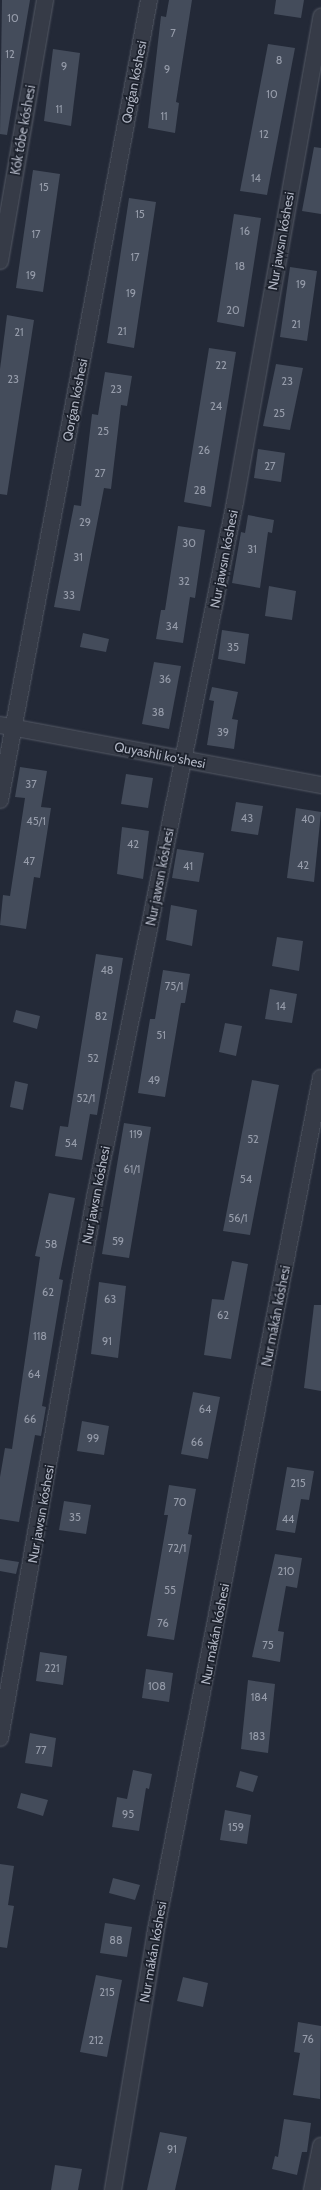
<!DOCTYPE html>
<html>
<head>
<meta charset="utf-8">
<style>
	body { margin:0 }
	#map { position:relative; width:321px; height:2190px; overflow:hidden; background:#232937; font-family:Cabin,sans-serif }
	div>[style] { position:absolute }
	[style*='--x'] { left:calc(var(--x)*1px); top:calc(var(--y)*1px); width:calc(var(--w)*1px); rotate:calc(var(--a)*1deg) }
	.building>* { inset:0; background:#444c5b }
	.roads { filter:drop-shadow(0 0 1px #545965) drop-shadow(0 0 1px #545965) }
	.street>* { height:16px; margin:-8px; padding:0 8px; transform-origin:8px; border-radius:8px; background:#363b47 }
	span { translate:-50% -50%; white-space:nowrap; text-align:center; line-height:1.15; -webkit-text-stroke:3.5px #1c212c; paint-order:stroke }
	.number-label { font-size:11px; color:#969caa }
	.number-label span { -webkit-text-stroke-width:0 }
	.street-label { font-size:13px; color:#b1b6c4 }
</style>
</head>
<body>
<div id="map">
	<div class="building">
		<div style="clip-path:polygon(2px 0,30px 0,7px 135px,0 134px)"></div>
		<div style="clip-path:polygon(169px 0,192px 0,176px 102px,179px 103px,175px 133px,148px 128px,161px 16px,166px 17px)"></div>
		<div style="clip-path:polygon(276px 0,304px 0,301px 18px,274px 14px)"></div>
		<div style="clip-path:polygon(268px 44px,295px 48px,267px 195px,240px 191px)"></div>
		<div style="clip-path:polygon(53px 49px,80px 53px,71px 126px,44px 121px)"></div>
		<div style="clip-path:polygon(314px 147px,321px 148px,321px 214px,302px 211px)"></div>
		<div style="clip-path:polygon(33px 170px,60px 174px,43px 292px,16px 288px)"></div>
		<div style="clip-path:polygon(129px 198px,156px 202px,134px 348px,107px 343px)"></div>
		<div style="clip-path:polygon(234px 214px,261px 218px,244px 327px,217px 322px)"></div>
		<div style="clip-path:polygon(290px 267px,317px 271px,307px 341px,280px 337px)"></div>
		<div style="clip-path:polygon(7px 315px,34px 320px,7px 495px,0 494px,0 369px)"></div>
		<div style="clip-path:polygon(209px 348px,236px 352px,211px 507px,184px 502px)"></div>
		<div style="clip-path:polygon(276px 364px,303px 368px,290px 430px,263px 426px)"></div>
		<div style="clip-path:polygon(105px 372px,132px 376px,127px 406px,121px 405px,111px 489px,104px 488px,80px 611px,54px 607px,74px 505px,81px 506px,92px 414px,98px 415px)"></div>
		<div style="clip-path:polygon(258px 449px,285px 453px,281px 482px,254px 478px)"></div>
		<div style="clip-path:polygon(248px 515px,274px 520px,272px 533px,268px 532px,260px 588px,232px 583px,241px 532px,245px 533px)"></div>
		<div style="clip-path:polygon(178px 526px,205px 530px,195px 598px,190px 597px,183px 643px,156px 639px,161px 610px,165px 610px)"></div>
		<div style="clip-path:polygon(269px 586px,296px 591px,292px 620px,265px 616px)"></div>
		<div style="clip-path:polygon(222px 630px,249px 634px,245px 664px,218px 659px)"></div>
		<div style="clip-path:polygon(83px 633px,109px 639px,106px 652px,80px 647px)"></div>
		<div style="clip-path:polygon(154px 662px,181px 666px,169px 729px,142px 724px)"></div>
		<div style="clip-path:polygon(212px 687px,238px 692px,232px 719px,238px 720px,234px 749px,207px 745px,214px 701px,209px 700px)"></div>
		<div style="clip-path:polygon(20px 767px,47px 771px,41px 807px,51px 808px,40px 878px,34px 877px,26px 929px,0 925px,3px 895px,10px 896px,25px 798px,15px 797px)"></div>
		<div style="clip-path:polygon(126px 774px,153px 778px,148px 808px,121px 804px)"></div>
		<div style="clip-path:polygon(236px 802px,263px 806px,258px 835px,231px 831px)"></div>
		<div style="clip-path:polygon(296px 808px,321px 812px,314px 882px,287px 878px)"></div>
		<div style="clip-path:polygon(122px 827px,149px 831px,143px 879px,117px 874px)"></div>
		<div style="clip-path:polygon(177px 849px,204px 853px,199px 882px,172px 878px)"></div>
		<div style="clip-path:polygon(171px 905px,197px 910px,192px 946px,166px 940px)"></div>
		<div style="clip-path:polygon(277px 937px,303px 941px,299px 971px,272px 966px)"></div>
		<div style="clip-path:polygon(96px 954px,123px 958px,97px 1115px,90px 1114px,82px 1160px,55px 1156px,60px 1126px,68px 1127px)"></div>
		<div style="clip-path:polygon(163px 970px,190px 974px,185px 1003px,181px 1003px,165px 1097px,138px 1093px,150px 1019px,155px 1019px)"></div>
		<div style="clip-path:polygon(270px 989px,297px 994px,292px 1023px,265px 1019px)"></div>
		<div style="clip-path:polygon(16px 1010px,40px 1016px,37px 1029px,13px 1022px)"></div>
		<div style="clip-path:polygon(225px 1023px,242px 1026px,236px 1056px,219px 1052px)"></div>
		<div style="clip-path:polygon(252px 1080px,279px 1085px,250px 1235px,223px 1231px)"></div>
		<div style="clip-path:polygon(15px 1081px,28px 1084px,23px 1110px,10px 1107px)"></div>
		<div style="clip-path:polygon(124px 1123px,151px 1127px,129px 1258px,102px 1254px)"></div>
		<div style="clip-path:polygon(49px 1193px,75px 1198px,59px 1279px,63px 1280px,42px 1406px,46px 1407px,41px 1436px,35px 1435px,19px 1522px,0 1519px,0 1477px,5px 1448px,12px 1449px,40px 1257px,35px 1256px)"></div>
		<div style="clip-path:polygon(232px 1261px,248px 1264px,231px 1359px,204px 1355px,212px 1299px,224px 1300px)"></div>
		<div style="clip-path:polygon(99px 1282px,126px 1286px,118px 1358px,91px 1354px)"></div>
		<div style="clip-path:polygon(314px 1305px,321px 1305px,321px 1391px,304px 1388px)"></div>
		<div style="clip-path:polygon(193px 1392px,220px 1397px,208px 1459px,181px 1454px)"></div>
		<div style="clip-path:polygon(82px 1421px,109px 1426px,104px 1455px,77px 1451px)"></div>
		<div style="clip-path:polygon(287px 1467px,314px 1471px,309px 1500px,301px 1499px,295px 1533px,276px 1530px)"></div>
		<div style="clip-path:polygon(169px 1485px,196px 1489px,188px 1534px,192px 1535px,174px 1640px,147px 1636px,168px 1515px,164px 1515px)"></div>
		<div style="clip-path:polygon(64px 1501px,91px 1505px,86px 1534px,59px 1530px)"></div>
		<div style="clip-path:polygon(275px 1554px,302px 1558px,297px 1588px,286px 1586px,278px 1631px,284px 1632px,280px 1662px,252px 1657px)"></div>
		<div style="clip-path:polygon(0 1559px,19px 1562px,16px 1574px,0 1571px)"></div>
		<div style="clip-path:polygon(40px 1652px,67px 1656px,63px 1685px,36px 1681px)"></div>
		<div style="clip-path:polygon(146px 1669px,173px 1673px,169px 1702px,142px 1698px)"></div>
		<div style="clip-path:polygon(248px 1680px,275px 1684px,268px 1753px,241px 1749px)"></div>
		<div style="clip-path:polygon(30px 1733px,56px 1738px,52px 1767px,25px 1763px)"></div>
		<div style="clip-path:polygon(133px 1770px,152px 1774px,149px 1789px,146px 1788px,139px 1831px,112px 1827px,117px 1797px,127px 1799px)"></div>
		<div style="clip-path:polygon(240px 1771px,258px 1776px,253px 1792px,236px 1787px)"></div>
		<div style="clip-path:polygon(21px 1793px,48px 1800px,43px 1816px,17px 1808px)"></div>
		<div style="clip-path:polygon(225px 1810px,251px 1815px,247px 1844px,220px 1840px)"></div>
		<div style="clip-path:polygon(0 1864px,14px 1866px,8px 1905px,14px 1906px,7px 1948px,0 1947px)"></div>
		<div style="clip-path:polygon(113px 1878px,140px 1885px,135px 1900px,109px 1893px)"></div>
		<div style="clip-path:polygon(105px 1923px,132px 1927px,127px 1957px,100px 1953px)"></div>
		<div style="clip-path:polygon(96px 1975px,122px 1980px,107px 2057px,80px 2052px)"></div>
		<div style="clip-path:polygon(183px 1977px,208px 1983px,203px 2007px,177px 2001px)"></div>
		<div style="clip-path:polygon(298px 2022px,321px 2026px,320px 2099px,293px 2095px,300px 2053px,294px 2052px)"></div>
		<div style="clip-path:polygon(284px 2119px,311px 2123px,307px 2152px,302px 2152px,297px 2175px,272px 2169px,275px 2156px,278px 2157px)"></div>
		<div style="clip-path:polygon(160px 2132px,187px 2137px,175px 2190px,147px 2190px)"></div>
		<div style="clip-path:polygon(55px 2165px,82px 2169px,78px 2190px,51px 2190px)"></div>
	</div>
	<div class="roads">
		<div class="street">
			<div style="--x:0;--y:261;--w:265;--a:-80.2"></div>
			<div style="--x:0;--y:725;--w:327;--a:10.6"></div>
			<div style="--x:0;--y:800;--w:814;--a:-79.45"></div>
			<div style="--x:0;--y:1738;--w:549;--a:-80.04"></div>
			<div style="--x:95;--y:1197;--w:709;--a:-78.61"></div>
			<div style="--x:235;--y:502;--w:493;--a:-79.9"></div>
			<div style="--x:113;--y:2190;--w:258;--a:-80.6"></div>
			<div style="--x:155;--y:1935;--w:873;--a:-79.04"></div>
			<div style="--x:312;--y:2190;--w:45;--a:-78.4"></div>
		</div>
	</div>
	<div class="number-label">
		<span style="left:13px;top:18px">10</span>
		<span style="left:173px;top:33px">7</span>
		<span style="left:10px;top:54px">12</span>
		<span style="left:279px;top:60px">8</span>
		<span style="left:64px;top:66px">9</span>
		<span style="left:167px;top:69px">9</span>
		<span style="left:272px;top:94px">10</span>
		<span style="left:59px;top:109px">11</span>
		<span style="left:164px;top:116px">11</span>
		<span style="left:264px;top:134px">12</span>
		<span style="left:256px;top:178px">14</span>
		<span style="left:44px;top:187px">15</span>
		<span style="left:140px;top:214px">15</span>
		<span style="left:245px;top:231px">16</span>
		<span style="left:36px;top:234px">17</span>
		<span style="left:135px;top:257px">17</span>
		<span style="left:240px;top:266px">18</span>
		<span style="left:31px;top:275px">19</span>
		<span style="left:301px;top:284px">19</span>
		<span style="left:131px;top:293px">19</span>
		<span style="left:233px;top:310px">20</span>
		<span style="left:296px;top:324px">21</span>
		<span style="left:122px;top:331px">21</span>
		<span style="left:19px;top:332px">21</span>
		<span style="left:221px;top:365px">22</span>
		<span style="left:13px;top:379px">23</span>
		<span style="left:287px;top:381px">23</span>
		<span style="left:116px;top:389px">23</span>
		<span style="left:216px;top:406px">24</span>
		<span style="left:279px;top:413px">25</span>
		<span style="left:103px;top:431px">25</span>
		<span style="left:204px;top:450px">26</span>
		<span style="left:270px;top:466px">27</span>
		<span style="left:100px;top:473px">27</span>
		<span style="left:200px;top:490px">28</span>
		<span style="left:85px;top:522px">29</span>
		<span style="left:189px;top:543px">30</span>
		<span style="left:252px;top:549px">31</span>
		<span style="left:78px;top:557px">31</span>
		<span style="left:184px;top:581px">32</span>
		<span style="left:69px;top:595px">33</span>
		<span style="left:172px;top:626px">34</span>
		<span style="left:233px;top:647px">35</span>
		<span style="left:165px;top:679px">36</span>
		<span style="left:158px;top:712px">38</span>
		<span style="left:223px;top:732px">39</span>
		<span style="left:31px;top:784px">37</span>
		<span style="left:247px;top:818px">43</span>
		<span style="left:308px;top:819px">40</span>
		<span style="left:36px;top:821px">45/1</span>
		<span style="left:133px;top:844px">42</span>
		<span style="left:29px;top:861px">47</span>
		<span style="left:303px;top:865px">42</span>
		<span style="left:188px;top:866px">41</span>
		<span style="left:107px;top:970px">48</span>
		<span style="left:174px;top:986px">75/1</span>
		<span style="left:281px;top:1006px">14</span>
		<span style="left:101px;top:1016px">82</span>
		<span style="left:161px;top:1035px">51</span>
		<span style="left:93px;top:1058px">52</span>
		<span style="left:154px;top:1080px">49</span>
		<span style="left:86px;top:1098px">52/1</span>
		<span style="left:136px;top:1134px">119</span>
		<span style="left:253px;top:1139px">52</span>
		<span style="left:71px;top:1143px">54</span>
		<span style="left:132px;top:1169px">61/1</span>
		<span style="left:246px;top:1179px">54</span>
		<span style="left:238px;top:1218px">56/1</span>
		<span style="left:118px;top:1241px">59</span>
		<span style="left:51px;top:1244px">58</span>
		<span style="left:48px;top:1292px">62</span>
		<span style="left:110px;top:1299px">63</span>
		<span style="left:223px;top:1315px">62</span>
		<span style="left:40px;top:1336px">118</span>
		<span style="left:107px;top:1341px">91</span>
		<span style="left:34px;top:1374px">64</span>
		<span style="left:205px;top:1409px">64</span>
		<span style="left:30px;top:1419px">66</span>
		<span style="left:93px;top:1438px">99</span>
		<span style="left:197px;top:1442px">66</span>
		<span style="left:298px;top:1483px">215</span>
		<span style="left:180px;top:1502px">70</span>
		<span style="left:75px;top:1517px">35</span>
		<span style="left:288px;top:1519px">44</span>
		<span style="left:177px;top:1548px">72/1</span>
		<span style="left:286px;top:1571px">210</span>
		<span style="left:170px;top:1590px">55</span>
		<span style="left:163px;top:1623px">76</span>
		<span style="left:268px;top:1645px">75</span>
		<span style="left:52px;top:1668px">221</span>
		<span style="left:157px;top:1686px">108</span>
		<span style="left:259px;top:1697px">184</span>
		<span style="left:257px;top:1736px">183</span>
		<span style="left:41px;top:1750px">77</span>
		<span style="left:128px;top:1814px">95</span>
		<span style="left:236px;top:1827px">159</span>
		<span style="left:116px;top:1940px">88</span>
		<span style="left:107px;top:1992px">215</span>
		<span style="left:308px;top:2039px">76</span>
		<span style="left:96px;top:2040px">212</span>
		<span style="left:172px;top:2149px">91</span>
	</div>
	<div class="street-label">
		<span style="left:134px;top:82px;rotate:-79deg">Qorǵan kóshesi</span>
		<span style="left:23px;top:130px;rotate:-80deg">Kók tóbe kóshesi</span>
		<span style="left:281px;top:241px;rotate:-80deg">Nur jawsın kóshesi</span>
		<span style="left:75px;top:400px;rotate:-79deg">Qorǵan kóshesi</span>
		<span style="left:224px;top:559px;rotate:-79deg">Nur jawsın kóshesi</span>
		<span style="left:160px;top:755px;rotate:11deg">Quyashli ko'shesi</span>
		<span style="left:160px;top:877px;rotate:-79deg">Nur jawsın kóshesi</span>
		<span style="left:96px;top:1195px;rotate:-79deg">Nur jawsın kóshesi</span>
		<span style="left:276px;top:1316px;rotate:-79deg">Nur mákán kóshesi</span>
		<span style="left:41px;top:1514px;rotate:-80deg">Nur jawsın kóshesi</span>
		<span style="left:215px;top:1634px;rotate:-79deg">Nur mákán kóshesi</span>
		<span style="left:153px;top:1952px;rotate:-80deg">Nur mákán kóshesi</span>
	</div>
</div>
</body>
</html>
